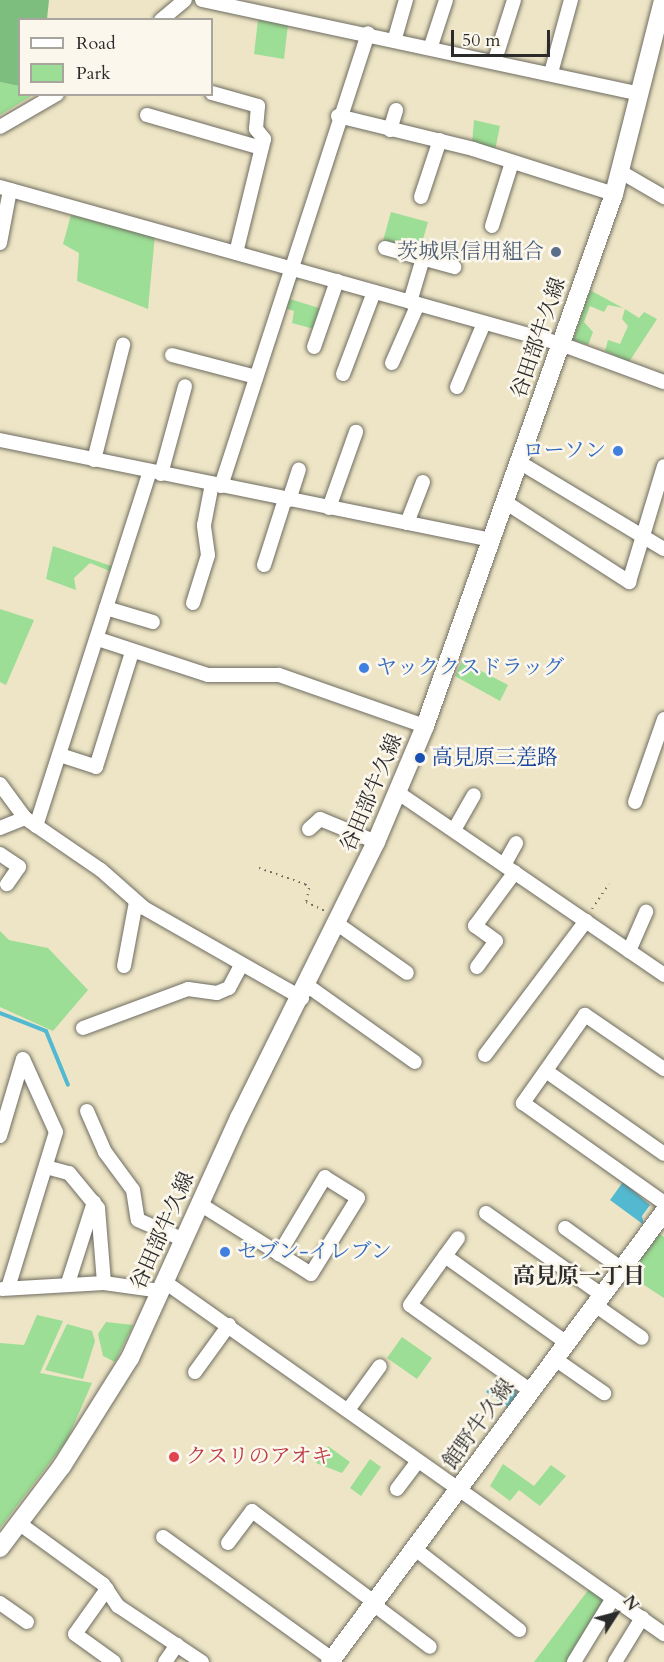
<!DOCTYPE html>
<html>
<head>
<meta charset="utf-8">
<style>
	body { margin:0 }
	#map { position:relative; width:664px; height:1662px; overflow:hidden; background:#ede5c5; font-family:Cardo,"Noto Serif JP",serif }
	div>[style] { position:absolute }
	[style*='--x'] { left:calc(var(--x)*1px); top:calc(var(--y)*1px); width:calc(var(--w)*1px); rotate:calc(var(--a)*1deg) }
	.green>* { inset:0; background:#9cde95 }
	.forest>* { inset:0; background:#7dbd7e }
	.water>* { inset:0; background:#53b9d1 }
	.stream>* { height:4px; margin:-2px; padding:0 2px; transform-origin:2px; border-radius:2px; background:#53b9d1 }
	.path>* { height:2px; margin-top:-1px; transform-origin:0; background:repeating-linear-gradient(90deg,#6f6c61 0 1.5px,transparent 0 6px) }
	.roads { filter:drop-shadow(0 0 2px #6f6c61) drop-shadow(0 0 2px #6f6c61) }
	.minor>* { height:14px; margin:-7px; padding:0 7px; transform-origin:7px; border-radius:7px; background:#fff }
	.major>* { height:18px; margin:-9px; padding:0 9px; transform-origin:9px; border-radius:9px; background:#fff }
	.dots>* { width:16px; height:16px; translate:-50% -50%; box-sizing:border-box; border:3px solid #fbf7ec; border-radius:50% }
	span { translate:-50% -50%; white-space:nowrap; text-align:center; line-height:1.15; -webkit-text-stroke:5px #fbf7ec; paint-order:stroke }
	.service-label { font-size:21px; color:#4e5e75 }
	.right { translate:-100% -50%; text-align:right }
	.street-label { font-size:21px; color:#2b2b2b }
	.shop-label { font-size:21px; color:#366cbe }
	.left { translate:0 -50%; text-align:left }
	.transit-label { font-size:21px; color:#164399 }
	.health-label { font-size:21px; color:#be3a42 }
	.neighbourhood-label { font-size:22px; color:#2b2b2b; font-weight:700 }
	.legend { position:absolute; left:18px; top:18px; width:195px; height:78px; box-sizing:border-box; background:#fbf7ec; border:2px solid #a8a59f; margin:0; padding:8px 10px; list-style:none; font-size:18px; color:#2b2b2b }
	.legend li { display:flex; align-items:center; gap:12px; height:30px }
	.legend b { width:30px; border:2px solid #a8a59f }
	.north { position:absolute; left:586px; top:1584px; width:60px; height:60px; -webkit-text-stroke:4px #fbf7ec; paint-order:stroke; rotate:54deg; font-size:16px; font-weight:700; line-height:24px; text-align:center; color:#2b2b2b }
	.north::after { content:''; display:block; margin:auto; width:21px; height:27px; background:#2b2b2b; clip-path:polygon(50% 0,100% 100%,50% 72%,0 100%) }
	.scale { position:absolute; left:451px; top:30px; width:99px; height:27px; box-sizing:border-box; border:3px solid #2b2b2b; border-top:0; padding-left:8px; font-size:18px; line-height:21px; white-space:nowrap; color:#2b2b2b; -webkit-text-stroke:4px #fbf7ec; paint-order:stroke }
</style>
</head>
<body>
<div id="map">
	<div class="green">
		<div style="clip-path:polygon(258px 20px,288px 24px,284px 59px,254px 54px)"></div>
		<div style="clip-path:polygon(0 82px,19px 86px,20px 94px,33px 95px,0 115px)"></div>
		<div style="clip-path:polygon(474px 120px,500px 126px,495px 150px,472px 144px)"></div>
		<div style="clip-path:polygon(391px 212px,428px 222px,419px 253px,383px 241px)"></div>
		<div style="clip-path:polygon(71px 215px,155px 235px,148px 309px,77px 281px,79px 253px,63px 244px)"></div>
		<div style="clip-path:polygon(298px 276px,290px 299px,322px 309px,314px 329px,292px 323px,294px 311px,284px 308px)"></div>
		<div style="clip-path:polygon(590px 290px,623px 308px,608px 305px,604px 312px,590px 306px,584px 322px,593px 332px,588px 345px,573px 340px)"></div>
		<div style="clip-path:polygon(625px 309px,639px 318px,644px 312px,657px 319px,629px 362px,605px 351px,608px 340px,620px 344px,628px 326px,622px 319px)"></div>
		<div style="clip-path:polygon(53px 546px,114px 567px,112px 572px,90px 563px,74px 578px,76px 590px,46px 579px)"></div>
		<div style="clip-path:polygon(0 609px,34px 620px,6px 685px,0 682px)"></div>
		<div style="clip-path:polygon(462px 661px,508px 685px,500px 701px,455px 676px)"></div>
		<div style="clip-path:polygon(0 931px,9px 940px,48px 948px,88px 990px,53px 1031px,0 1007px)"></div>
		<div style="clip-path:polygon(658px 1233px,664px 1237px,664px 1298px,627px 1274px)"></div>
		<div style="clip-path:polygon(37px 1315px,63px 1321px,40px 1373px,92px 1383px,67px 1440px,0 1528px,0 1343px,24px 1345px)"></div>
		<div style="clip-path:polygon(106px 1322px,133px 1325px,115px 1362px,103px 1356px,98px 1334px)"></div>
		<div style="clip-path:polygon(67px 1324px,92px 1331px,95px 1341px,83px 1379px,45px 1370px)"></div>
		<div style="clip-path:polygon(402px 1337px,432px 1358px,417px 1379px,387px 1358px)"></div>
		<div style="clip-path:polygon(328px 1446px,350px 1462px,342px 1473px,316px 1463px)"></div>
		<div style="clip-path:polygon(370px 1459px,381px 1467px,361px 1496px,350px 1488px)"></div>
		<div style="clip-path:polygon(503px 1464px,534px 1486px,551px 1465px,566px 1476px,540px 1506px,519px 1490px,510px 1501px,490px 1486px)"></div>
		<div style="clip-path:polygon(589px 1589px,606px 1600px,570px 1662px,534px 1662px)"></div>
	</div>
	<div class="forest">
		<div style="clip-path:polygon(0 0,49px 0,47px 19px,20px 20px,19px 86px,0 82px)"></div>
	</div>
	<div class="water">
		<div style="clip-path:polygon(623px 1182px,650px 1205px,642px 1216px,644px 1225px,610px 1200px)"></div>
		<div style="clip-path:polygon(499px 1376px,516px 1388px,517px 1398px,509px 1409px,486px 1392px)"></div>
	</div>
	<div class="stream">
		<div style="--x:0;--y:1013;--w:49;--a:21.4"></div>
		<div style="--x:46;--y:1031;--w:58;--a:67.8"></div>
	</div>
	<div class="path">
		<div style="--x:259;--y:868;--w:49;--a:19.2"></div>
		<div style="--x:305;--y:884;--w:6;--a:45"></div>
		<div style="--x:309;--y:888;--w:14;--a:102"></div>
		<div style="--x:306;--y:902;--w:21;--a:25"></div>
		<div style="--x:592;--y:909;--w:30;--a:-56"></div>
	</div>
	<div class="roads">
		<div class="minor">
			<div style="--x:202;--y:0;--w:448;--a:12.1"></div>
			<div style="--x:161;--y:20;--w:31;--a:-40"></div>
			<div style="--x:395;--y:38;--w:40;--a:-74"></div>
			<div style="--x:431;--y:46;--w:48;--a:-71.9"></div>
			<div style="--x:495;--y:60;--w:63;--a:-72.4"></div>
			<div style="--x:551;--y:73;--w:76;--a:-74.7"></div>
			<div style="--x:212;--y:93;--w:48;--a:15.8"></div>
			<div style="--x:258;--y:106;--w:23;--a:95"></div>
			<div style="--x:256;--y:129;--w:13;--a:51"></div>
			<div style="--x:264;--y:139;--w:117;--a:103.8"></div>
			<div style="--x:147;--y:115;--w:119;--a:16.1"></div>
			<div style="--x:338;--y:116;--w:139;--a:13.7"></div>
			<div style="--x:473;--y:149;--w:148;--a:17.7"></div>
			<div style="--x:0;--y:127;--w:66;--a:-30.1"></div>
			<div style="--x:390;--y:130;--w:21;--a:-73"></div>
			<div style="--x:621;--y:172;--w:50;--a:30.2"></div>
			<div style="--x:0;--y:187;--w:583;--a:15.63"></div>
			<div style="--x:561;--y:344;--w:110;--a:20.3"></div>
			<div style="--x:421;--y:197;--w:60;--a:-71.6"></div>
			<div style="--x:492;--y:226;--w:67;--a:-72.6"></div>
			<div style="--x:0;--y:243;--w:54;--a:-79.3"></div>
			<div style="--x:385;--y:248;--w:72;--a:15.4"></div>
			<div style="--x:410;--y:302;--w:46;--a:-73.5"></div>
			<div style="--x:314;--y:347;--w:70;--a:-70.8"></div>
			<div style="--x:172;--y:355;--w:87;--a:14.7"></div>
			<div style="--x:392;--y:363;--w:64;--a:-66.2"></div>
			<div style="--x:343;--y:374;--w:88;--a:-69.3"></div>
			<div style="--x:457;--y:387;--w:69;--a:-67.1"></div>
			<div style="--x:0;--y:440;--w:501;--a:11.51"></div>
			<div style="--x:94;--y:460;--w:119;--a:-75.8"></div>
			<div style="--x:519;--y:462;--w:169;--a:31"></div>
			<div style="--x:161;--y:474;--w:91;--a:-74.7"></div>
			<div style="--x:221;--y:486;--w:476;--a:-72"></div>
			<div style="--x:289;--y:500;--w:32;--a:-72"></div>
			<div style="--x:505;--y:502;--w:148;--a:32.8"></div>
			<div style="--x:629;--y:582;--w:121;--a:-73.2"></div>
			<div style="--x:329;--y:508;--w:81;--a:-70.4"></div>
			<div style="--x:407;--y:523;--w:44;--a:-68.7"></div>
			<div style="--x:264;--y:565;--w:69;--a:-72.3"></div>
			<div style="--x:193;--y:603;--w:50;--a:-72.6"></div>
			<div style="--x:208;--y:555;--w:30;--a:-98"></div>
			<div style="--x:204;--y:525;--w:42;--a:-79"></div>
			<div style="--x:106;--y:608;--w:49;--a:16.6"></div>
			<div style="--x:98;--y:639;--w:116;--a:18.1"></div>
			<div style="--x:208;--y:675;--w:71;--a:0"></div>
			<div style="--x:279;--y:675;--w:155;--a:19.3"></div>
			<div style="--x:60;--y:755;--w:38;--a:18"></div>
			<div style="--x:96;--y:767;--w:121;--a:-72.6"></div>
			<div style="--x:0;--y:784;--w:42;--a:53.7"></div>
			<div style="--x:25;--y:818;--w:92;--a:34.4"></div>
			<div style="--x:101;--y:870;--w:57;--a:41.5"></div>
			<div style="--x:144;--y:908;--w:182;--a:29.7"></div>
			<div style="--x:397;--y:792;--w:324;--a:34.4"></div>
			<div style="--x:635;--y:802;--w:88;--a:-70.7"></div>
			<div style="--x:36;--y:826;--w:373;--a:-72.2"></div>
			<div style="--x:0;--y:828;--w:27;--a:-22"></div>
			<div style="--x:309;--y:829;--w:15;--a:-42"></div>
			<div style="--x:320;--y:819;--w:61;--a:22.3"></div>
			<div style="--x:454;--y:830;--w:40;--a:-60.3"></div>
			<div style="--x:0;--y:854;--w:23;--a:34"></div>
			<div style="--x:19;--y:867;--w:21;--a:125"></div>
			<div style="--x:504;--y:865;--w:25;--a:-61"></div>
			<div style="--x:339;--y:925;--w:83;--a:35.2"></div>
			<div style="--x:629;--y:951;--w:43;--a:-66.4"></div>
			<div style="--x:124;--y:966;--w:65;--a:-79.4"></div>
			<div style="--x:477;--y:967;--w:32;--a:-54"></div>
			<div style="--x:496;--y:941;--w:26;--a:-144"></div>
			<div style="--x:475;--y:926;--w:67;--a:-53.5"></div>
			<div style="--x:308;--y:986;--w:131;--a:35.4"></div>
			<div style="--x:83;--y:1028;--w:112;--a:-20.4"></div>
			<div style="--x:188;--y:989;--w:29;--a:8"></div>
			<div style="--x:217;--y:993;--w:13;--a:-23"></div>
			<div style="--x:229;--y:988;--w:27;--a:-62"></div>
			<div style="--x:485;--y:1055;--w:168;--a:-53"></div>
			<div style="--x:664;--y:1069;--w:96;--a:-145.6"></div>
			<div style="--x:585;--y:1015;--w:108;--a:125.2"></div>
			<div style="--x:523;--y:1103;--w:173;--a:35.3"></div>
			<div style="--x:546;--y:1071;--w:144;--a:35.1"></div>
			<div style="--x:87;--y:1111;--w:45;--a:66.3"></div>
			<div style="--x:105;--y:1152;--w:47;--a:53.6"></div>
			<div style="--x:133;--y:1190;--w:30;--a:81"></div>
			<div style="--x:138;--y:1220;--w:50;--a:23.5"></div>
			<div style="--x:0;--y:1136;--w:80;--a:-73.4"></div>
			<div style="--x:23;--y:1059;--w:80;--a:65.7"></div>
			<div style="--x:56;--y:1132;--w:163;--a:107.1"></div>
			<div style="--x:46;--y:1167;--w:24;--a:15"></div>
			<div style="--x:69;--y:1173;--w:45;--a:50.4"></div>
			<div style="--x:98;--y:1208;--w:75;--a:85.4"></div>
			<div style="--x:200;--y:1204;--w:131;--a:32.2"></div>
			<div style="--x:311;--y:1274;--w:89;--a:-58.3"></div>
			<div style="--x:358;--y:1198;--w:39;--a:-148"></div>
			<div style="--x:325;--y:1177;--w:90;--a:120.9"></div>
			<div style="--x:486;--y:1213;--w:142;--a:35.3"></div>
			<div style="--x:565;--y:1228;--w:70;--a:35.7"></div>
			<div style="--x:445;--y:1256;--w:22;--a:-54"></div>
			<div style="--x:165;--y:1282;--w:611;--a:35.2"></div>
			<div style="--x:68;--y:1283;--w:85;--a:-72.2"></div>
			<div style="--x:2;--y:1289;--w:102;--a:-3.4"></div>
			<div style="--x:104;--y:1283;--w:58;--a:8"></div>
			<div style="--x:595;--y:1305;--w:57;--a:35.1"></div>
			<div style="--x:555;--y:1359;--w:60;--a:34.8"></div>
			<div style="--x:195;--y:1372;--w:58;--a:-54.1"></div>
			<div style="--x:531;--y:1391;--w:148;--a:-144.6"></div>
			<div style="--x:410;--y:1305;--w:60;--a:-54.5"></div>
			<div style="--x:445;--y:1256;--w:150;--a:35.5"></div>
			<div style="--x:348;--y:1410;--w:54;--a:-54"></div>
			<div style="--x:397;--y:1489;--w:35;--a:-53"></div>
			<div style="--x:20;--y:1524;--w:102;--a:35.9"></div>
			<div style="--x:103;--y:1584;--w:27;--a:56"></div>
			<div style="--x:118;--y:1606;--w:101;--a:33.7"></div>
			<div style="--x:163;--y:1537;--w:208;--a:35.8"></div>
			<div style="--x:228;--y:1543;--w:40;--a:-53"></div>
			<div style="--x:252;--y:1511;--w:152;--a:36.7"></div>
			<div style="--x:415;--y:1549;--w:132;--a:37.9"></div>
			<div style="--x:107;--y:1589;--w:55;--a:125.4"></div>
			<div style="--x:75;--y:1634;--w:48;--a:35.7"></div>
			<div style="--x:0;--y:1603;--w:33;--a:35"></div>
			<div style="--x:373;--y:1604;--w:71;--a:37"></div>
			<div style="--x:165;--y:1662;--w:21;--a:-55"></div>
			<div style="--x:574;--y:1662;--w:75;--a:-58.6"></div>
			<div style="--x:615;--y:1662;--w:52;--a:-58.5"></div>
		</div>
		<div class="major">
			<div style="--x:0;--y:1548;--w:103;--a:-52.9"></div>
			<div style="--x:62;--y:1466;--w:128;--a:-57.8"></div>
			<div style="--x:130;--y:1358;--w:264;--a:-65.6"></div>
			<div style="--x:239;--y:1118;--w:308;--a:-63.6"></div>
			<div style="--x:376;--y:842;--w:126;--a:-67.1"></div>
			<div style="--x:425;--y:726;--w:565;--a:-70.44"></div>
			<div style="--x:614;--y:194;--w:200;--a:-75.8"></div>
			<div style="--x:330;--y:1662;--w:560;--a:-53.42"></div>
		</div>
	</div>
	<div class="dots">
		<div style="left:556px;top:252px;background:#5c6f8a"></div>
		<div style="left:618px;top:451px;background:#3f7fe0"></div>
		<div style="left:364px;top:668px;background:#3f7fe0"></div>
		<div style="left:420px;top:758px;background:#1a4fb4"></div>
		<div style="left:225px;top:1252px;background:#3f7fe0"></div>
		<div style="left:174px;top:1457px;background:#e0444e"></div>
	</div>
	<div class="service-label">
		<span class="right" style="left:544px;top:252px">茨城県信用組合</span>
	</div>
	<div class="street-label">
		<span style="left:539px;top:338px;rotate:-71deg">谷田部牛久線</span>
		<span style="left:372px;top:793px;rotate:-67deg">谷田部牛久線</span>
		<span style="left:163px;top:1231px;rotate:-66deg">谷田部牛久線</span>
		<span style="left:479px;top:1424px;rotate:-54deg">館野牛久線</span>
	</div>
	<div class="shop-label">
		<span class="right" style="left:606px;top:451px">ローソン</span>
		<span class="left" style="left:376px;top:668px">ヤッククスドラッグ</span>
		<span class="left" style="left:237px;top:1252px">セブン-イレブン</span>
	</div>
	<div class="transit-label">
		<span class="left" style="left:432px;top:758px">高見原三差路</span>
	</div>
	<div class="health-label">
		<span class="left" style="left:186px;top:1457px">クスリのアオキ</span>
	</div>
	<div class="neighbourhood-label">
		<span style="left:579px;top:1277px">高見原一丁目</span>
	</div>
	<ul class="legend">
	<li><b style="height:8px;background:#fff"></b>Road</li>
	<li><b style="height:16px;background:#9cde95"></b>Park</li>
	</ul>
	<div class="north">N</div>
	<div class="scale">50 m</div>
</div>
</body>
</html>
